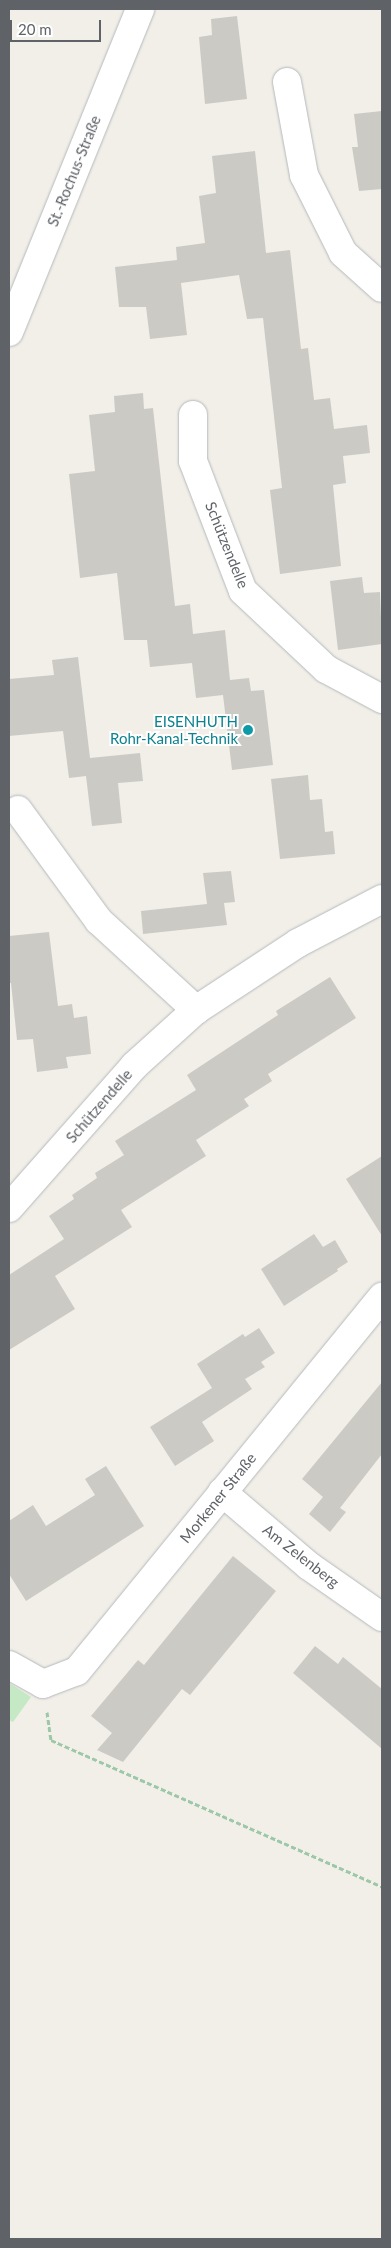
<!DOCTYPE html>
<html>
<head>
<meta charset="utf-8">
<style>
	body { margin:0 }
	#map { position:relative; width:391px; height:2248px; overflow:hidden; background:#f1efe8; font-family:Lato,sans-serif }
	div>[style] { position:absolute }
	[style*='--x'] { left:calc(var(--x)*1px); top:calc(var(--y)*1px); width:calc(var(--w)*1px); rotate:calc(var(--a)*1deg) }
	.green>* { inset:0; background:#c5e8c5 }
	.building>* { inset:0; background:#cccac5 }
	.path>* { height:3px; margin-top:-1.5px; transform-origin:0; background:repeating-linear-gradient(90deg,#9cc7a9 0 5px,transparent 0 7.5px) }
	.roads { filter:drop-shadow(0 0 1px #b5b8bc) drop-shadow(0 0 1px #b5b8bc) }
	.minor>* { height:28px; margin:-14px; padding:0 14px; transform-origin:14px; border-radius:14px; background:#fff }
	.tertiary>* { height:28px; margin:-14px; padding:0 14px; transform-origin:14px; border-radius:14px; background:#fff }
	.dots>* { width:14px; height:14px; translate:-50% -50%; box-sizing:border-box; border:2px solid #fff; border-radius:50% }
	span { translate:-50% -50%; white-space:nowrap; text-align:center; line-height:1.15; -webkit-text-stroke:4px #fff; paint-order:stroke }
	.street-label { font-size:15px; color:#5f6368 }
	.culture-label { font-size:15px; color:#0d838f }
	.right { translate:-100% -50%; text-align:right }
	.frame { position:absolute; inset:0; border:10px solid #5f6368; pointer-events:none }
	.scale { position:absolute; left:10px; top:20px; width:91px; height:22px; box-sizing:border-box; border:2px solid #5f6368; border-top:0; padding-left:6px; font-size:15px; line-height:18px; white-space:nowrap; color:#5f6368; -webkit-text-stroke:4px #fff; paint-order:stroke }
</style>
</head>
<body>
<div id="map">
	<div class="green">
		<div style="clip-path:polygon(9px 1683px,31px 1697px,13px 1722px,9px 1720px)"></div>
	</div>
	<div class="building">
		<div style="clip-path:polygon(237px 16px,247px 99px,205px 104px,199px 37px,212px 35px,211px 19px)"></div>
		<div style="clip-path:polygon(382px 111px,382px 189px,359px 191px,352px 147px,358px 147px,354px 114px)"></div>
		<div style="clip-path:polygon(255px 151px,266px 253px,290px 250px,301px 349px,308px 348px,314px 400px,330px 398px,334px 429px,367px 425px,370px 453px,343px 456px,346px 483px,333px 485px,341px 566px,280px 574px,270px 490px,282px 488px,263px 318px,247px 319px,239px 275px,181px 283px,187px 335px,150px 339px,146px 307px,119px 307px,115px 267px,177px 260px,176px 247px,205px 243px,199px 196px,216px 193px,212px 156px)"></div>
		<div style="clip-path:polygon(143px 393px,144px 409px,153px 408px,175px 606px,190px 604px,193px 634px,225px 630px,230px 680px,249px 678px,251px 691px,264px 690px,273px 765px,232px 770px,223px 695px,196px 698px,192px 663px,150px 667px,147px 640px,124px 640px,117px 573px,80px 578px,69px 474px,95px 471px,89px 415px,115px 412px,114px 396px)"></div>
		<div style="clip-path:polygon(362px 577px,364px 593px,380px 592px,382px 644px,338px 650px,330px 581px)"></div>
		<div style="clip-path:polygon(78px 657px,90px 758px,140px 753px,143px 781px,118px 783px,122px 823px,92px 826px,86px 776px,69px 778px,63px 731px,9px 736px,9px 679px,54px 675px,52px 660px)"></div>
		<div style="clip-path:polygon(308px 775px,310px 800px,322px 799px,325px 832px,333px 831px,335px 854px,280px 859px,271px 779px)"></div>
		<div style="clip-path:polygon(231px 871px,235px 902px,224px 903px,227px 925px,143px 934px,141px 911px,207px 904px,203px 873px)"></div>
		<div style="clip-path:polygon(49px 932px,58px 1006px,72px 1004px,74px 1018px,87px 1016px,91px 1054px,66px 1057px,68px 1068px,37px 1072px,33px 1039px,17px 1040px,11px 983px,9px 983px,9px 936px)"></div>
		<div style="clip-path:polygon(330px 977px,356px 1018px,268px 1074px,272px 1081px,244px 1099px,249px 1106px,196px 1140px,206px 1156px,121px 1210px,132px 1227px,55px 1276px,75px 1309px,9px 1350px,9px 1275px,64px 1239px,49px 1216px,74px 1199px,72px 1195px,97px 1178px,95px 1173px,124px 1155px,115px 1141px,196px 1090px,187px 1075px,278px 1015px,276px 1011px)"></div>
		<div style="clip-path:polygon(382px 1156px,382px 1236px,346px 1179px)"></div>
		<div style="clip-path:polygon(314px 1234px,323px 1247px,335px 1240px,348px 1262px,337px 1269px,338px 1271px,284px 1306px,261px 1269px)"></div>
		<div style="clip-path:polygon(259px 1328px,275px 1353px,261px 1362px,265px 1367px,245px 1379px,252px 1389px,202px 1422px,214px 1441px,175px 1466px,150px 1427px,212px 1388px,197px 1364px,243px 1334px,245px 1337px)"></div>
		<div style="clip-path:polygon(382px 1382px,382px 1454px,340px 1508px,346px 1512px,330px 1532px,309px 1514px,323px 1497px,302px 1479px)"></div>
		<div style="clip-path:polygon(106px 1466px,144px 1526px,26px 1601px,9px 1574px,9px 1521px,33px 1505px,46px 1526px,95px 1495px,85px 1479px)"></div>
		<div style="clip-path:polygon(233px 1556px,276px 1591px,190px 1695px,182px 1689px,123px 1762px,97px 1750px,112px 1733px,91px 1716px,138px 1660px,144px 1665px)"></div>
		<div style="clip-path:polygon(315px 1646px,338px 1664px,343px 1657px,382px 1689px,382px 1749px,293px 1673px)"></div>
	</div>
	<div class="path">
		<div style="--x:47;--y:1712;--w:28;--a:82"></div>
		<div style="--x:51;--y:1740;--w:362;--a:23.9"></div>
	</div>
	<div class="roads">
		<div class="minor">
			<div style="--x:287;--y:82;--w:95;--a:79.6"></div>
			<div style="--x:304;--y:175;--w:87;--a:63.4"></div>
			<div style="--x:343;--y:253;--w:52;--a:41.9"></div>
			<div style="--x:193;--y:415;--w:46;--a:90"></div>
			<div style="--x:193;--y:461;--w:139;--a:69"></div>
			<div style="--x:243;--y:591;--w:114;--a:43.2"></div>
			<div style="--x:326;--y:669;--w:64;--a:28.2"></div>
			<div style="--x:18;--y:810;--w:137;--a:53.9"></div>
			<div style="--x:99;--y:921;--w:132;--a:42.5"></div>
			<div style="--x:9;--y:1208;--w:189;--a:-48.6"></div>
			<div style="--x:134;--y:1066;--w:84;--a:-42.1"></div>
			<div style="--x:196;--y:1010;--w:122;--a:-33.3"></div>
			<div style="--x:298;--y:943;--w:95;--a:-27.6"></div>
			<div style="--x:222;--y:1492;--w:114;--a:40.4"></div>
			<div style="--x:309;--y:1566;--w:89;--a:34.9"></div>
			<div style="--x:9;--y:1665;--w:39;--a:29"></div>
			<div style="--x:43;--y:1684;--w:36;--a:-21"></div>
			<div style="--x:77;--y:1671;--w:483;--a:-50.8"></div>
		</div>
		<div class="tertiary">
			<div style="--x:9;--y:332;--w:349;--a:-67.9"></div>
		</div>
	</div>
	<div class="dots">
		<div style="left:248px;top:730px;background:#0f9aa8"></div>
	</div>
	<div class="street-label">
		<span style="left:74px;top:171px;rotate:-68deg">St.-Rochus-Straße</span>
		<span style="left:227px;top:545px;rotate:68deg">Schützendelle</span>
		<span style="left:99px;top:1106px;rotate:-49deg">Schützendelle</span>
		<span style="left:218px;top:1498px;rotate:-51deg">Morkener Straße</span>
		<span style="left:301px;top:1556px;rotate:38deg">Am Zelenberg</span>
	</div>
	<div class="culture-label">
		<span class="right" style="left:238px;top:730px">EISENHUTH<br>Rohr-Kanal-Technik</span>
	</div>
	<div class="frame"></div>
	<div class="scale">20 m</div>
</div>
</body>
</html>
